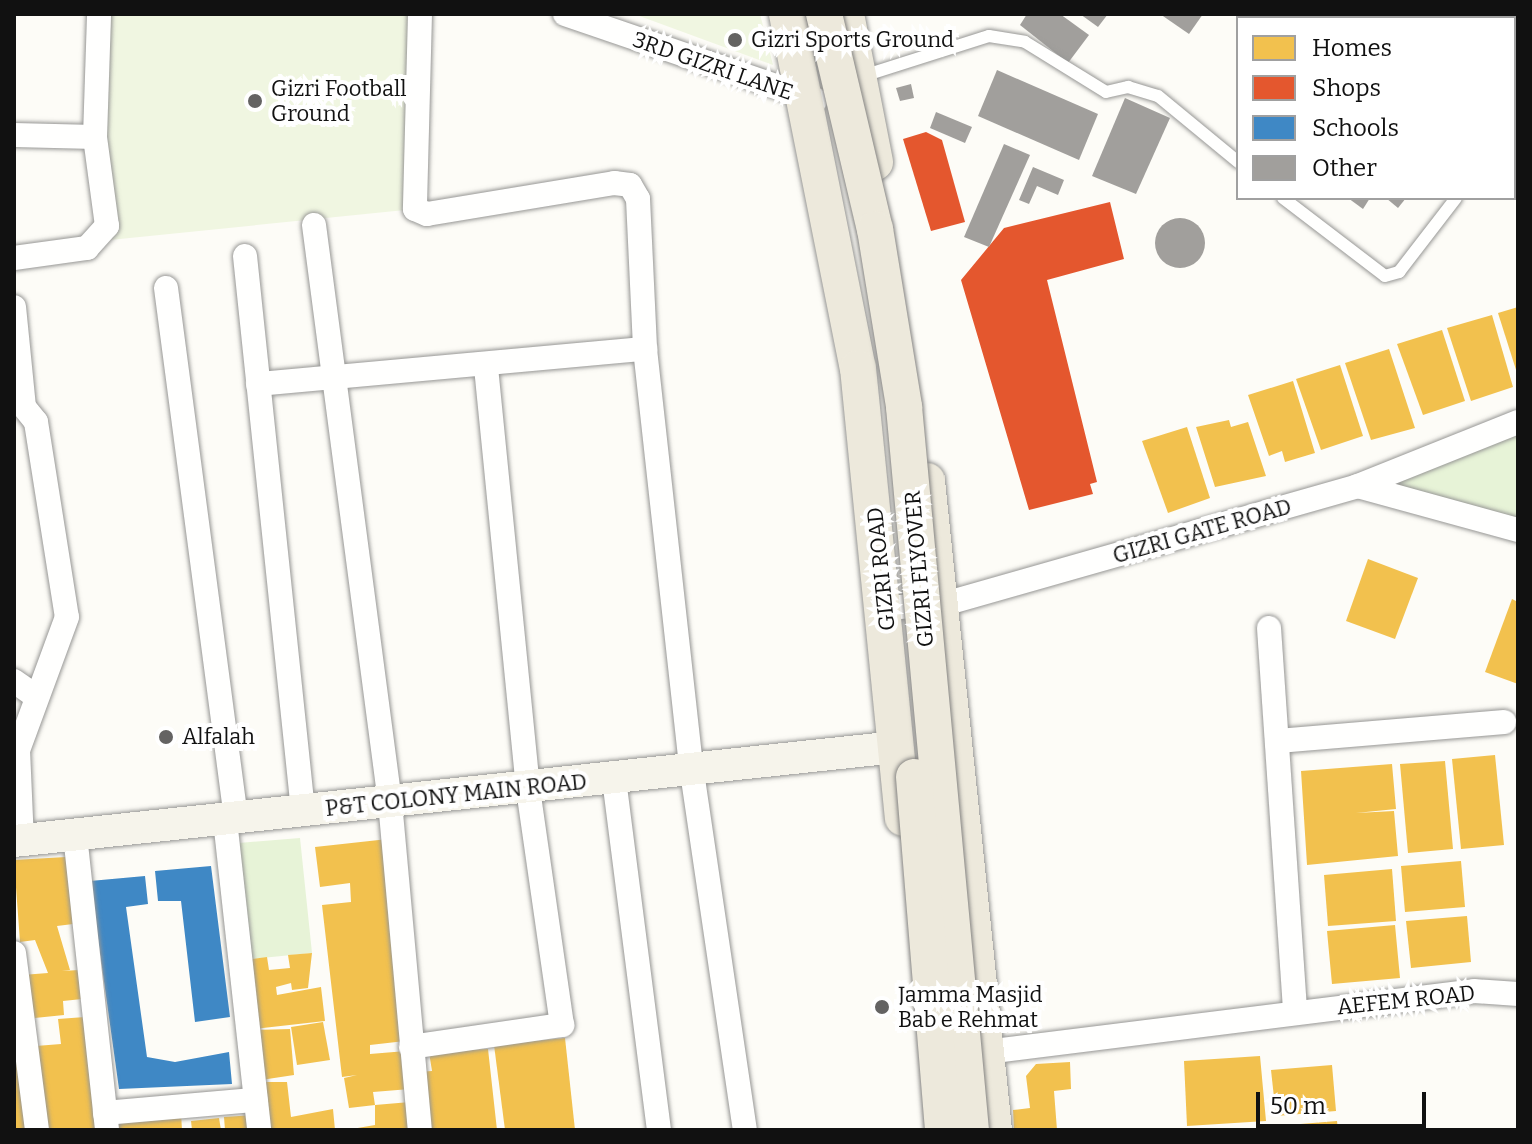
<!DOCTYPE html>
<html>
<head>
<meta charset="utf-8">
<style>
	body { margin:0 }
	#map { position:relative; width:1532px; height:1144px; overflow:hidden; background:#fdfcf7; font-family:Bitter,serif }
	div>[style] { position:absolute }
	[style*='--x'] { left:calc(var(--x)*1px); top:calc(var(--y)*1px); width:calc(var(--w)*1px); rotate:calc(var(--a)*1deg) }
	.green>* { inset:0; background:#e7f3d7 }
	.pitch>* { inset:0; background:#f0f6e1 }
	.homes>* { inset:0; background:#f2c14e }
	.shops>* { inset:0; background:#e4572e }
	.schools>* { inset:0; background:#3f88c5 }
	.building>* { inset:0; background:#a19f9c }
	.round { border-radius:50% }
	.roads { filter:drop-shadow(0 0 2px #979795) drop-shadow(0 0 2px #979795) }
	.lane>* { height:12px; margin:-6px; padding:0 6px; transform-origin:6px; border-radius:6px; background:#fffffe }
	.street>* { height:24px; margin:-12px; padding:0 12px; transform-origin:12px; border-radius:12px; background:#fffffe }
	.secondary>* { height:32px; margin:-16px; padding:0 16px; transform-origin:16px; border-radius:16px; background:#f6f4eb }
	.primary>* { height:36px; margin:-18px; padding:0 18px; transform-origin:18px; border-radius:18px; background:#ede9dc }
	.bridges { filter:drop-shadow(0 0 2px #858482) drop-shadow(0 0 2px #858482) }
	.primary-bridge>* { height:36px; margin:-18px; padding:0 18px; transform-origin:18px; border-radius:18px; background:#ede9dc }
	.dots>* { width:22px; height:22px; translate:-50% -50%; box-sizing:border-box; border:4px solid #fff; border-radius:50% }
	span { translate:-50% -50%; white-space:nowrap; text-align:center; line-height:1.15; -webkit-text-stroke:8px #fff; paint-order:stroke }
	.poi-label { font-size:22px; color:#111 }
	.left { translate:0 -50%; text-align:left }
	.street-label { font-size:22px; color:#111 }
	.frame { position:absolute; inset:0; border:16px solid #111; pointer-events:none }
	.legend { position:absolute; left:1236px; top:16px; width:280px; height:184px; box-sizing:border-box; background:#fff; border:2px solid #a0a0a0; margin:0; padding:10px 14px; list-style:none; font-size:24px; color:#111 }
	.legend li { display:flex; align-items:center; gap:16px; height:40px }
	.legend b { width:40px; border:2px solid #a0a0a0 }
	.scale { position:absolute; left:1256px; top:1092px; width:170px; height:36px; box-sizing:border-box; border:4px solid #111; border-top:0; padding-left:10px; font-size:24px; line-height:28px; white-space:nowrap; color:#111; -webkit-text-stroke:6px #fff; paint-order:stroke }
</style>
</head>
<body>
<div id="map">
	<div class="green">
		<div style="clip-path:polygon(1518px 422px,1518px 530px,1358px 486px)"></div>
		<div style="clip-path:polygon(300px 838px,312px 953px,252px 959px,239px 843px)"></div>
	</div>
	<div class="pitch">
		<div style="clip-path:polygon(99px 14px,420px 14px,415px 209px,100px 241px)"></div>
		<div style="clip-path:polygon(634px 14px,760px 14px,773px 65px)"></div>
	</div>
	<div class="homes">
		<div style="clip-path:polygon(1518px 307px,1518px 373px,1517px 373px,1498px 313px)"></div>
		<div style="clip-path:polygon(1492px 315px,1513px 387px,1471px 401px,1447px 328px)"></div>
		<div style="clip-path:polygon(1442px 330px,1465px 401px,1423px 415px,1397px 344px)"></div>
		<div style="clip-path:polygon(1389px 349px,1415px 428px,1371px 440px,1345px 363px)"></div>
		<div style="clip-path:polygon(1340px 365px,1363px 436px,1321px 450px,1296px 379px)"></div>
		<div style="clip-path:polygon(1293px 381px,1315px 453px,1285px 462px,1282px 451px,1269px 456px,1248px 395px)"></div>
		<div style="clip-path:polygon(1229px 420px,1231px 427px,1248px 422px,1266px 476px,1215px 487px,1196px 427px)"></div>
		<div style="clip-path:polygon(1187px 427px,1210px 498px,1168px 513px,1142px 441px)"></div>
		<div style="clip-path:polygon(1368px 559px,1418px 578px,1395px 639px,1346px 621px)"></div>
		<div style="clip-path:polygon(1512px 599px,1518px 602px,1518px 684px,1485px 672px)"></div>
		<div style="clip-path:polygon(1495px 755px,1504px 845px,1461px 849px,1452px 759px)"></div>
		<div style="clip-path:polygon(1445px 761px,1453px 849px,1408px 853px,1400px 764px)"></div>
		<div style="clip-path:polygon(1392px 764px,1396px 809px,1356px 813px,1394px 811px,1398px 856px,1307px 865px,1301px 771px)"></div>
		<div style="clip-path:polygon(388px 839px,405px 1041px,370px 1045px,370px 1054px,406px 1051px,410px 1089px,373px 1092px,375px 1105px,410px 1102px,413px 1130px,346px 1130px,375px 1125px,375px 1105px,349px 1108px,344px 1078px,357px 1075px,342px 1077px,322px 905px,351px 902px,350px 883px,320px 887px,315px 847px)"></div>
		<div style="clip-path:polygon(66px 857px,73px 924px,57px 926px,70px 970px,62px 971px,79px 970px,82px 999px,63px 1001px,64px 1015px,25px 1019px,22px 975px,48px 973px,35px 940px,20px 942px,14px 860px)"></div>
		<div style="clip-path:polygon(1461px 861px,1465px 907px,1405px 912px,1401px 866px)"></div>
		<div style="clip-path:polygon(1392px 869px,1396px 921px,1328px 926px,1324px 875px)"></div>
		<div style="clip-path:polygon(1467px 916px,1471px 962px,1411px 968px,1406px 921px)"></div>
		<div style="clip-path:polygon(1395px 925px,1400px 978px,1332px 984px,1327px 931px)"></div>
		<div style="clip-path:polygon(312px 953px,308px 988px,292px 990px,291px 983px,276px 987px,277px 995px,321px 987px,325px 1021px,254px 1029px,252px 959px,267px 957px,269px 970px,290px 968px,288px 955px)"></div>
		<div style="clip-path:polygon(85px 1017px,98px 1130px,46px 1130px,36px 1046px,61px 1044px,58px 1019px)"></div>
		<div style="clip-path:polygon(323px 1022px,330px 1060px,297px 1065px,291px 1027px)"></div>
		<div style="clip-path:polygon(14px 1028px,27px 1130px,14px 1130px)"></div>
		<div style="clip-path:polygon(290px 1029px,294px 1075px,261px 1080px,255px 1030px)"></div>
		<div style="clip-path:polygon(565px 1038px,575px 1130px,505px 1130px,494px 1045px)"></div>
		<div style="clip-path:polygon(488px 1049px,497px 1130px,425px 1130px,417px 1072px,432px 1071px,429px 1052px)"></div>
		<div style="clip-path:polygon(1260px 1056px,1266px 1121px,1187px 1126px,1184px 1061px)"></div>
		<div style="clip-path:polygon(1070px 1062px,1071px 1089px,1054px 1091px,1057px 1130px,1014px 1130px,1013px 1110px,1030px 1108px,1026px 1076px,1036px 1064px)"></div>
		<div style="clip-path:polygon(1332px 1065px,1336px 1111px,1276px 1116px,1271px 1070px)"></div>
		<div style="clip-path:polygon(262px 1082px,287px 1082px,291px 1117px,333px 1109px,335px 1130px,266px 1130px)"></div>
		<div style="clip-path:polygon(181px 1113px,182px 1130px,114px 1130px,113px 1119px)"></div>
		<div style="clip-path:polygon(254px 1115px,256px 1130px,225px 1130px,224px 1117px)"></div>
		<div style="clip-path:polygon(219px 1118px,221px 1130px,192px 1130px,191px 1121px)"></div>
		<div style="clip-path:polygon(1337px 1121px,1338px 1130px,1276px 1130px,1276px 1126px)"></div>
	</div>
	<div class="shops">
		<div style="clip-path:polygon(926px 132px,942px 140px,965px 222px,931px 231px,903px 139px)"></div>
		<div style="clip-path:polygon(1110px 202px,1124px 259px,1047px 280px,1097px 482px,1090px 484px,1093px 494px,1029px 510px,961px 280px,1004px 228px)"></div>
	</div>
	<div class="schools">
		<div style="clip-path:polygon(211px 866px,230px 1017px,195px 1022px,181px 901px,158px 901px,155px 871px)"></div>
		<div style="clip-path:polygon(145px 876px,148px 904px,126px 907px,147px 1057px,175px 1062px,229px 1052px,232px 1084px,119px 1089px,90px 881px)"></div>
	</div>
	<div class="building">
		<div style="clip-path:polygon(1027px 14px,1060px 14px,1089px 35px,1068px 63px,1020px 25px)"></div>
		<div style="clip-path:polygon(1080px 14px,1108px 14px,1098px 27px)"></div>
		<div style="clip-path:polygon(1160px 14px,1203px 14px,1189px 34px)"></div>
		<div style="clip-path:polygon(997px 70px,1098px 114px,1079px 160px,978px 116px)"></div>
		<div style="clip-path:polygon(911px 84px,914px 98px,900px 101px,896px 88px)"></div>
		<div style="clip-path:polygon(1125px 98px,1170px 118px,1136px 194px,1092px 176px)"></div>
		<div style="clip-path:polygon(936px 112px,972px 127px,965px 143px,930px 128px)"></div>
		<div style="clip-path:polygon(1004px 144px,1030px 155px,989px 247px,964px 237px)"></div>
		<div style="clip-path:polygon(1033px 167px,1064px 180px,1058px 195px,1037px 186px,1029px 204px,1019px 200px)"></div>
		<div style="clip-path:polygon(1348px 198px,1370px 198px,1363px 209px)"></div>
		<div style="clip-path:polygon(1386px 198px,1406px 198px,1398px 208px)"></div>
		<div class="round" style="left:1155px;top:218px;width:50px;height:50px"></div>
	</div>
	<div class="roads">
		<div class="lane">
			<div style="--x:1436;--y:14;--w:7;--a:34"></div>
			<div style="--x:1502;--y:18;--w:4;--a:-90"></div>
			<div style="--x:1514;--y:66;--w:5;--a:37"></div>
			<div style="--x:863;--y:76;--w:132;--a:-17.6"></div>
			<div style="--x:989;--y:36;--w:36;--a:9"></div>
			<div style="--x:1025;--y:42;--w:95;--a:31.7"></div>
			<div style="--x:1106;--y:92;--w:23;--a:-13"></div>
			<div style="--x:1128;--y:87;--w:31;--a:17"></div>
			<div style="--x:1158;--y:96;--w:104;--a:39.5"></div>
			<div style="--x:1283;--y:198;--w:128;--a:37.4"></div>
			<div style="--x:1385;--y:276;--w:15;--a:-16"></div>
			<div style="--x:1399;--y:272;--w:93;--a:-52.4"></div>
		</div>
		<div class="street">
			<div style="--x:420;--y:14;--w:195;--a:91.5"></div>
			<div style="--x:415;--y:209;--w:13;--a:23"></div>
			<div style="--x:427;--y:214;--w:190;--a:-9.4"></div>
			<div style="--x:614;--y:183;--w:16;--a:7"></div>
			<div style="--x:630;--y:185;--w:16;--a:60"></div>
			<div style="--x:638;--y:199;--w:150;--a:87.3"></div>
			<div style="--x:645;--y:349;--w:426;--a:83.7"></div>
			<div style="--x:692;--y:772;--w:362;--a:81.6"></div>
			<div style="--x:565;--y:14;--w:265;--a:18.9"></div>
			<div style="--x:14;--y:135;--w:81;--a:1.4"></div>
			<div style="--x:314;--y:225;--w:582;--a:82.5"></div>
			<div style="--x:390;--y:802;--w:329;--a:84.8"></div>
			<div style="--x:245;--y:256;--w:558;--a:84.03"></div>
			<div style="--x:14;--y:258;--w:74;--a:-7.8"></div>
			<div style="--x:87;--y:248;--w:30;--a:-48"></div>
			<div style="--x:107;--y:226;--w:90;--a:-97.7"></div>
			<div style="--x:95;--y:137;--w:123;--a:-88.1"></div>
			<div style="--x:166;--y:288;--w:535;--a:82.48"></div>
			<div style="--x:14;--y:307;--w:100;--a:84.3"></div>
			<div style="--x:24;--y:407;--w:19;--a:51"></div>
			<div style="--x:36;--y:422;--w:197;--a:81"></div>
			<div style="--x:67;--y:617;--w:142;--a:110.2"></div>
			<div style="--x:18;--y:750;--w:90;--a:87.5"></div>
			<div style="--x:258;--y:384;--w:389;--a:-5.2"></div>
			<div style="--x:1358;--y:486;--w:166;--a:15.4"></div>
			<div style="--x:885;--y:608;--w:59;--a:-3.9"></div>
			<div style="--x:944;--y:604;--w:430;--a:-15.9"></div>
			<div style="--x:1358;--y:486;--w:172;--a:-21.8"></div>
			<div style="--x:1269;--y:628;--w:384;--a:86.1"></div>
			<div style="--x:14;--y:681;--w:28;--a:35"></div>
			<div style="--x:1278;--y:741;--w:227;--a:-4.8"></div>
			<div style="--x:614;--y:779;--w:354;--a:82.7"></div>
			<div style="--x:225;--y:820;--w:312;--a:83.7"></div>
			<div style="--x:75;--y:835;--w:297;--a:83.8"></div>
			<div style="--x:14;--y:953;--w:178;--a:82.6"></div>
			<div style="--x:411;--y:1047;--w:153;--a:-8.3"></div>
			<div style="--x:562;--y:1025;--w:239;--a:-98.2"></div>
			<div style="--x:528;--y:788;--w:421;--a:-95.7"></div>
			<div style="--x:986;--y:1052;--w:492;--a:-7.1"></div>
			<div style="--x:1474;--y:991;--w:44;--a:3.9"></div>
			<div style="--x:105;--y:1113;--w:151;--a:-5"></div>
		</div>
		<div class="secondary">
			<div style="--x:14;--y:841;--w:888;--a:-6.08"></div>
		</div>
		<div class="primary">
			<div style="--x:787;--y:14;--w:361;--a:78.7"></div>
			<div style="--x:858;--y:368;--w:452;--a:84.3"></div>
			<div style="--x:846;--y:14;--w:151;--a:78.9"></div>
			<div style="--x:927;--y:481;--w:652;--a:84.11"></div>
		</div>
	</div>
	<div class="bridges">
		<div class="primary-bridge">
			<div style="--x:824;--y:14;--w:221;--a:76.7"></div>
			<div style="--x:875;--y:229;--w:180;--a:80.7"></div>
			<div style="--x:904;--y:407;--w:726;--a:84.71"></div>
			<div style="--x:914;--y:777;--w:354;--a:85.3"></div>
		</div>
	</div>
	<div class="dots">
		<div style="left:735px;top:40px;background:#646362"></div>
		<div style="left:255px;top:101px;background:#646362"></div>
		<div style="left:166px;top:737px;background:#646362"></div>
		<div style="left:882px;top:1007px;background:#646362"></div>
	</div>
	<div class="poi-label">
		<span class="left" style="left:751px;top:40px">Gizri Sports Ground</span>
		<span class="left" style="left:271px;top:101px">Gizri Football<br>Ground</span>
		<span class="left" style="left:182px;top:737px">Alfalah</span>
		<span class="left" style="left:898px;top:1007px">Jamma Masjid<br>Bab e Rehmat</span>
	</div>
	<div class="street-label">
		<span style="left:713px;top:66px;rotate:19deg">3RD GIZRI LANE</span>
		<span style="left:1202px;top:531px;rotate:-16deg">GIZRI GATE ROAD</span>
		<span style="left:881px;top:569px;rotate:-96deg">GIZRI ROAD</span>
		<span style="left:919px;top:569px;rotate:-95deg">GIZRI FLYOVER</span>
		<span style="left:456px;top:795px;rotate:-6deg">P&amp;T COLONY MAIN ROAD</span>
		<span style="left:1406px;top:1000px;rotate:-6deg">AEFEM ROAD</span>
	</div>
	<div class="frame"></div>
	<ul class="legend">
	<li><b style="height:22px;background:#f2c14e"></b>Homes</li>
	<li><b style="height:22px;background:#e4572e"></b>Shops</li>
	<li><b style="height:22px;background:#3f88c5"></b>Schools</li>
	<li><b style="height:22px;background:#a19f9c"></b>Other</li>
	</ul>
	<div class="scale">50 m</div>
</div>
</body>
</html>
